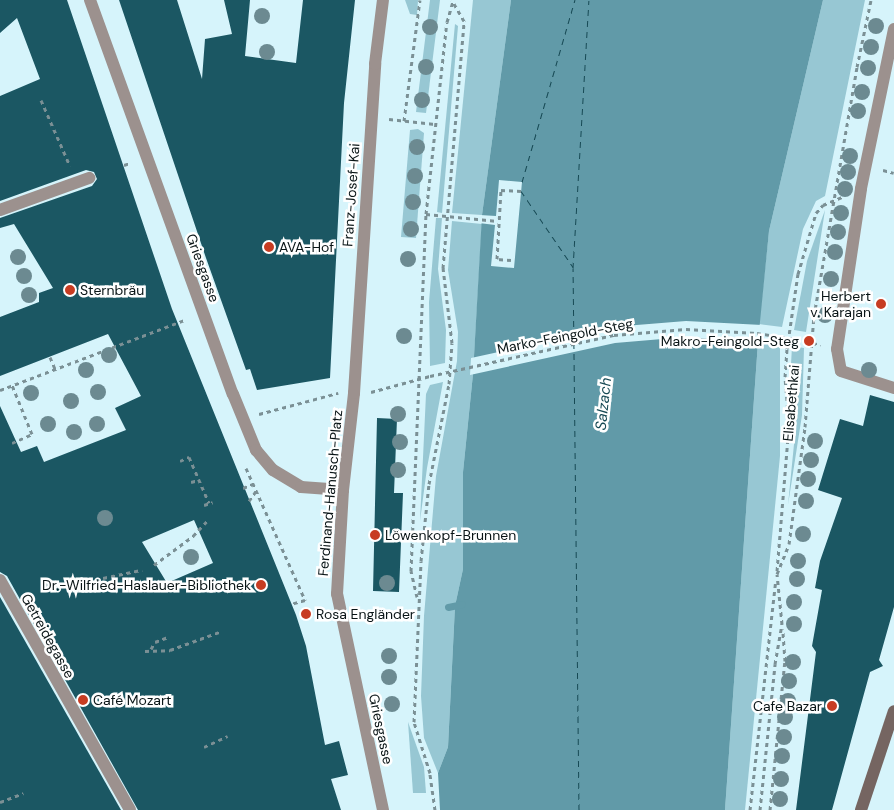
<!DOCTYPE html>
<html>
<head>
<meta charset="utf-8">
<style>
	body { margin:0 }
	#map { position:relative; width:894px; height:810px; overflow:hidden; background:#d6f4fb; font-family:"DM Sans",sans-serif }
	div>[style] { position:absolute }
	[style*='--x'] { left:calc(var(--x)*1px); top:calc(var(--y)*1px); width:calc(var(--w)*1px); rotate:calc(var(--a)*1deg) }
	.green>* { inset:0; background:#97c7d3 }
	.water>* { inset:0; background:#619aa8 }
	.pier>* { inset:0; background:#d6f4fb }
	.stream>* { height:7px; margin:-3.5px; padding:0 3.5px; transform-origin:3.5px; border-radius:3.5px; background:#619aa8 }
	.ferry>* { height:1px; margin-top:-0.5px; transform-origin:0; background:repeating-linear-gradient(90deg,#164954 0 6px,transparent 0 11px) }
	.building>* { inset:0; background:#1b5763 }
	.path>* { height:3px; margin-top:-1.5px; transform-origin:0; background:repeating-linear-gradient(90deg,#7b9095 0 4px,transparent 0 8px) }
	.pedestrian>* { height:12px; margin:-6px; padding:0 6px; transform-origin:6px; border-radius:6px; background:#9c918e }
	.minor>* { height:12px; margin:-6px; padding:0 6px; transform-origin:6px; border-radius:6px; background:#9c918e }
	.tertiary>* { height:12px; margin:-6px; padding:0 6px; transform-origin:6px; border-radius:6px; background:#9c918e }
	.secondary>* { height:12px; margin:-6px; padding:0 6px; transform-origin:6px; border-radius:6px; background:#756561 }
	.path-bridge>* { height:3px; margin-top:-1.5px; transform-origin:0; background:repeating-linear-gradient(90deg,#7b9095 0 4px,transparent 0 8px) }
	.trees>* { width:16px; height:16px; margin:-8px; border-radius:50%; background:#6c8a91 }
	.dots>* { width:14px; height:14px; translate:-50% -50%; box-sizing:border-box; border:2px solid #fff; border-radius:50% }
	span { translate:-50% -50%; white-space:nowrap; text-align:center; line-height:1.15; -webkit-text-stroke:5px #fff; paint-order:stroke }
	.street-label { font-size:14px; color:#091416 }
	.poi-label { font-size:14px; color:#091416 }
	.left { translate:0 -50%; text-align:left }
	.right { translate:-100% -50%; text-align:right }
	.water-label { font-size:15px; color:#164954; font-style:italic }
</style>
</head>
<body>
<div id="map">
	<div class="green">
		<div style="clip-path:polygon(405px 0,418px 0,417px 15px,410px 14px)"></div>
		<div style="clip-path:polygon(430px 0,440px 0,426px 113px,416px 112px)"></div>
		<div style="clip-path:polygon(473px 0,511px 0,482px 215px,452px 213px)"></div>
		<div style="clip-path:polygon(823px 0,865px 0,825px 196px,816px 201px,803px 229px,782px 327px,759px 324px,769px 231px)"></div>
		<div style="clip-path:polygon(455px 24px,458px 26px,442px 213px,437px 212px)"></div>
		<div style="clip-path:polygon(418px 129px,424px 133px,416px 238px,401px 237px,410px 130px)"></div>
		<div style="clip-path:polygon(825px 210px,806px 332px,794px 330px,807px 261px)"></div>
		<div style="clip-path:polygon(436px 218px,442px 218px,438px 269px,446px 330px,445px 363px,430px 366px,429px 302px)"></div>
		<div style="clip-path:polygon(452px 221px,482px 224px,473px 374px,463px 472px,463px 569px,455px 606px,448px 747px,438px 773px,424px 738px,421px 696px,424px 616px,436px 476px,457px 361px,458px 332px,448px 270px)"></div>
		<div style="clip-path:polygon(758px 342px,780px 345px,780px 456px,745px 810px,725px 810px)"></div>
		<div style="clip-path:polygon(792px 346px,804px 348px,802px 415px,788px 505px,795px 434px,790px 383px)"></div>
		<div style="clip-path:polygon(443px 382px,427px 468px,420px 521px,426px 394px,430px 385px)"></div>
		<div style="clip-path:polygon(408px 722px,424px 767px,426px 793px,413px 793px)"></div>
	</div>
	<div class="water">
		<div style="clip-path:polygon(511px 0,823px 0,769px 231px,758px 342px,725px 810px,440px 810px,438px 773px,448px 747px,455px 606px,463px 569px,463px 472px,473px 374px,482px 215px)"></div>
	</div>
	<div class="pier">
		<div style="clip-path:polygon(499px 180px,522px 182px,514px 268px,491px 266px,495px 225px,479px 223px,480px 215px,496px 216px)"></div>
		<div style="clip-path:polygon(686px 321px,762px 325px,760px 342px,686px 337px,615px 343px,470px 375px,471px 358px,612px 327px)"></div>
	</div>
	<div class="stream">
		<div style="--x:448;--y:607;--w:14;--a:-12"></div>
	</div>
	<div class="ferry">
		<div style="--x:522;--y:182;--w:190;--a:-73.8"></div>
		<div style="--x:521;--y:191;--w:92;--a:55.6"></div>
		<div style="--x:579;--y:810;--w:542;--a:-90.63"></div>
		<div style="--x:573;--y:268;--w:268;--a:-86.6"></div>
	</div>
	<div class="building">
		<div style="clip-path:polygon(evenodd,0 0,67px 0,172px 309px,296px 615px,306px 646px,325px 745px,339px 741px,348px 775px,331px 779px,341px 810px,138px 810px,7px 576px,0 572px,0 406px,21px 452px,37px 446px,44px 462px,126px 430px,115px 408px,141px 396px,108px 334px,0 376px,0 317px,39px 302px,39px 293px,53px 288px,14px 224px,0 228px,0 218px,92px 186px,97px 179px,94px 172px,86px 170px,0 201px,0 96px,40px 79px,17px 18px,0 33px,0 0,194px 520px,213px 563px,167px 583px,142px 542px,194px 520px)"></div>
		<div style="clip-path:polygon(119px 0,177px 0,202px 79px,205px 39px,232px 34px,224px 0,250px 0,245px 56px,296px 63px,303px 0,355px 0,344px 103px,330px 378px,257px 390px,250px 369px,246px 370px,206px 258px)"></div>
		<div style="clip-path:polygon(870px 395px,894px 402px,894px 607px,879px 660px,883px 666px,870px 672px,832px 810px,796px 810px,816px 652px,812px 646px,822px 590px,815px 588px,820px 561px,842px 498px,818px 490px,840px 419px,863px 426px)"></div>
		<div style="clip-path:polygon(377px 418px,397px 419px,394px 493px,403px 493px,399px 592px,373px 591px)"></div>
		<div style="clip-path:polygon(0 597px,121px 810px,0 810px)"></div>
	</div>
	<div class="path">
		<div style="--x:41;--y:100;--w:72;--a:66.3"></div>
		<div style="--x:389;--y:119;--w:46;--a:6.2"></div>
		<div style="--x:404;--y:121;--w:122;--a:-82.5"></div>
		<div style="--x:124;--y:165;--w:6;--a:-18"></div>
		<div style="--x:883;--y:170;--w:11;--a:15"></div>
		<div style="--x:426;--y:214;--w:72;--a:5.6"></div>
		<div style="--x:511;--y:260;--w:14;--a:-176"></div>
		<div style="--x:497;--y:259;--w:69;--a:-86.7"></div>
		<div style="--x:501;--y:190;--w:20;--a:3"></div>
		<div style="--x:805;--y:341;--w:16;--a:14"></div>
		<div style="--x:50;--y:357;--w:13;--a:67"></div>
		<div style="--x:0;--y:390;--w:197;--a:-20.8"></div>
		<div style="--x:371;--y:392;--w:61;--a:-15.2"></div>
		<div style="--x:259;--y:414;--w:82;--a:-14.9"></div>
		<div style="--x:12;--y:443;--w:22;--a:-24"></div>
		<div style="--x:32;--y:434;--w:53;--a:-112.2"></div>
		<div style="--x:180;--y:461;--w:10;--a:-24"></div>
		<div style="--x:189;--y:457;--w:50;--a:66.5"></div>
		<div style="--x:246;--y:468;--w:145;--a:65.9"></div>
		<div style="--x:305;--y:600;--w:15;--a:164"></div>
		<div style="--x:191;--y:482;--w:8;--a:-14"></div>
		<div style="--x:243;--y:488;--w:11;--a:-22"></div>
		<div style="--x:249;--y:501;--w:12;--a:-55"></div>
		<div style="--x:204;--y:505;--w:9;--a:-18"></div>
		<div style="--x:154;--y:565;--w:49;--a:-36.6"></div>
		<div style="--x:193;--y:536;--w:23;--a:-47"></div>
		<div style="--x:777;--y:571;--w:147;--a:-85.3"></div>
		<div style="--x:789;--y:424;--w:47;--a:-94.9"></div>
		<div style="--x:785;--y:377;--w:28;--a:-86"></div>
		<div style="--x:787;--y:349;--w:76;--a:-81.7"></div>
		<div style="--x:798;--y:274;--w:64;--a:-73.6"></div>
		<div style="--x:816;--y:213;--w:11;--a:-49"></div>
		<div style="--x:823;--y:205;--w:21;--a:-23"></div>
		<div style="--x:103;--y:578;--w:40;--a:-12"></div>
		<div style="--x:417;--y:597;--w:27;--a:-103"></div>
		<div style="--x:411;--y:571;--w:357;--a:-87.6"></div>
		<div style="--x:426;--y:214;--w:193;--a:-83.8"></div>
		<div style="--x:447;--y:22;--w:22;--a:-74"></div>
		<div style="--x:151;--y:649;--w:8;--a:-60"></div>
		<div style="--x:155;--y:642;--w:14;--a:-21"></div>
		<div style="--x:145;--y:651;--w:25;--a:-2"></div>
		<div style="--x:170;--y:650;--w:55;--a:-20.1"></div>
		<div style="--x:204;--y:747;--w:26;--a:-25"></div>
		<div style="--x:0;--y:802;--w:25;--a:-21"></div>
		<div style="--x:435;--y:810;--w:37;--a:-98"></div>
		<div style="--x:430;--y:773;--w:53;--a:-107.4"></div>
		<div style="--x:414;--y:722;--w:161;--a:-87.5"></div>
		<div style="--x:421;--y:561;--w:77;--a:-84.1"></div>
		<div style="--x:429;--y:484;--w:102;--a:-78.7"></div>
		<div style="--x:449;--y:384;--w:41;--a:-85.8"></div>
		<div style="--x:452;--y:343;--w:76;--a:-96.8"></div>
		<div style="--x:443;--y:268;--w:248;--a:-85.1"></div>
		<div style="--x:464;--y:21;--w:24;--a:-120"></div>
		<div style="--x:750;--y:810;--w:231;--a:-83.6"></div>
		<div style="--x:760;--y:810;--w:147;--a:-84.1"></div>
		<div style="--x:775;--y:664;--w:41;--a:-80.1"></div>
		<div style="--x:782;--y:624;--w:50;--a:-95.7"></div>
		<div style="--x:777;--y:574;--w:32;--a:-68"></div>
		<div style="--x:789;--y:544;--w:118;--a:-82.2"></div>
		<div style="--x:805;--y:427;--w:111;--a:-85.4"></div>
		<div style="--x:814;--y:316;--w:253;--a:-80.2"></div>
		<div style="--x:857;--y:67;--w:68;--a:-78.2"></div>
		<div style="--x:770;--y:810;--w:150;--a:-84.3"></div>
		<div style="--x:785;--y:661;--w:32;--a:-94"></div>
	</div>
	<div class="pedestrian">
		<div style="--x:0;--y:210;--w:95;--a:-19.8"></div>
		<div style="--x:0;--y:580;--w:264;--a:60.5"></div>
	</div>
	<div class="minor">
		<div style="--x:90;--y:0;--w:419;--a:70.1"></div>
		<div style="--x:233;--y:394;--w:61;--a:67.7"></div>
		<div style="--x:256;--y:450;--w:26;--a:50"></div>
		<div style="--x:273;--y:470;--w:33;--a:31"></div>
		<div style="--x:301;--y:487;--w:42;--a:4.1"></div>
		<div style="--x:894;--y:29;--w:163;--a:101.7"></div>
		<div style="--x:861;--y:189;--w:162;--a:98.5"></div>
		<div style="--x:837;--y:349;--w:22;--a:80"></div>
		<div style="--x:841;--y:371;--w:56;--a:17.8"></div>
	</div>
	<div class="tertiary">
		<div style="--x:383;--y:810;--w:221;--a:-102"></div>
		<div style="--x:337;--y:594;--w:104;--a:-86.7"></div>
		<div style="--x:343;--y:490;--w:98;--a:-83.5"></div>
		<div style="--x:354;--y:393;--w:330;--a:-86.3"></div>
		<div style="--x:375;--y:64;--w:64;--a:-82.9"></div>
	</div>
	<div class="secondary">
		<div style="--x:861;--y:810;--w:104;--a:-71.6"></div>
	</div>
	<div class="path-bridge">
		<div style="--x:430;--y:376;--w:189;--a:-12.6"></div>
		<div style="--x:614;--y:335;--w:72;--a:-4.8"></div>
		<div style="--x:686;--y:329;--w:71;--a:3.2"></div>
		<div style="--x:757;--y:333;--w:49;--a:9.5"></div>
	</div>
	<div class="trees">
		<div style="left:262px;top:16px"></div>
		<div style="left:876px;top:26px"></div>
		<div style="left:430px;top:27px"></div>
		<div style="left:871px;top:47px"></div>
		<div style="left:267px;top:52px"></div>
		<div style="left:426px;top:67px"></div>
		<div style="left:868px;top:68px"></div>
		<div style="left:862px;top:92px"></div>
		<div style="left:422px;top:100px"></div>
		<div style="left:858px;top:111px"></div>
		<div style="left:417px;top:147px"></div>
		<div style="left:850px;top:156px"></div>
		<div style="left:848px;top:172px"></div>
		<div style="left:415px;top:176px"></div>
		<div style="left:845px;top:189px"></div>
		<div style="left:413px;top:202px"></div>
		<div style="left:841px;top:213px"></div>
		<div style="left:411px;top:229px"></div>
		<div style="left:838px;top:232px"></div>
		<div style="left:835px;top:252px"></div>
		<div style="left:18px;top:257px"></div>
		<div style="left:408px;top:259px"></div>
		<div style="left:24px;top:276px"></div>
		<div style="left:831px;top:279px"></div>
		<div style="left:29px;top:295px"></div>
		<div style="left:825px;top:315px"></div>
		<div style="left:404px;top:336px"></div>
		<div style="left:109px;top:355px"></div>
		<div style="left:86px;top:370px"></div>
		<div style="left:869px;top:370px"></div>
		<div style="left:98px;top:392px"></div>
		<div style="left:31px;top:393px"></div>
		<div style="left:71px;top:401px"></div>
		<div style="left:398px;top:414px"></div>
		<div style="left:48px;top:424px"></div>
		<div style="left:97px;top:424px"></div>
		<div style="left:74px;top:432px"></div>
		<div style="left:815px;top:441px"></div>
		<div style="left:400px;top:442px"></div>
		<div style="left:811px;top:460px"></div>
		<div style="left:398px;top:470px"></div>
		<div style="left:808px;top:479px"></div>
		<div style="left:806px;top:501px"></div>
		<div style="left:105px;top:518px"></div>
		<div style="left:803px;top:534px"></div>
		<div style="left:191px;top:557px"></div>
		<div style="left:798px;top:561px"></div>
		<div style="left:797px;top:579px"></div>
		<div style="left:387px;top:583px"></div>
		<div style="left:794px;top:602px"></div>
		<div style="left:794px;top:624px"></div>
		<div style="left:389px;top:656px"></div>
		<div style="left:793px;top:662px"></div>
		<div style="left:389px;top:677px"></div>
		<div style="left:789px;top:681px"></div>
		<div style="left:788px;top:701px"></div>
		<div style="left:392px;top:704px"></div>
		<div style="left:785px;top:717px"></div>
		<div style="left:784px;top:737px"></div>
		<div style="left:782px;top:756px"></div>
		<div style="left:781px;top:779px"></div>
		<div style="left:780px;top:799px"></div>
	</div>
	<div class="dots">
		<div style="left:269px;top:247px;background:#c73c22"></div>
		<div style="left:70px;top:290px;background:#c73c22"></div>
		<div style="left:881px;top:304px;background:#c73c22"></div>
		<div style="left:809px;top:341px;background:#c73c22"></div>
		<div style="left:375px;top:535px;background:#c73c22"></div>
		<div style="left:261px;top:585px;background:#c73c22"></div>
		<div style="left:306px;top:614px;background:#c73c22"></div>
		<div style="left:83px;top:700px;background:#c73c22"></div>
		<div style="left:832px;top:706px;background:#c73c22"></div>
	</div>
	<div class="street-label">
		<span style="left:351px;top:195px;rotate:-86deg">Franz-Josef-Kai</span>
		<span style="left:203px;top:268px;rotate:70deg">Griesgasse</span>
		<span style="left:565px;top:336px;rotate:-11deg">Marko-Feingold-Steg</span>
		<span style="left:791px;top:403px;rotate:-85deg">Elisabethkai</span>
		<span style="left:330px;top:493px;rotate:-85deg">Ferdinand-Hanusch-Platz</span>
		<span style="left:48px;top:636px;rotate:61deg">Getreidegasse</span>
		<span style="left:381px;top:729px;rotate:78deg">Griesgasse</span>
	</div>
	<div class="poi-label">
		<span class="left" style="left:279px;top:247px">AVA-Hof</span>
		<span class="left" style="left:80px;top:290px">Sternbräu</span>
		<span class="right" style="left:871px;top:304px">Herbert<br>v. Karajan</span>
		<span class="right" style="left:799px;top:341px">Makro-Feingold-Steg</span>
		<span class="left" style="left:385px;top:535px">Löwenkopf-Brunnen</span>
		<span class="right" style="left:251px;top:585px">Dr.-Wilfried-Haslauer-Bibliothek</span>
		<span class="left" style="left:316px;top:614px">Rosa Engländer</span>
		<span class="left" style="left:93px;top:700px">Café Mozart</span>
		<span class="right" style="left:822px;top:706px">Cafe Bazar</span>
	</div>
	<div class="water-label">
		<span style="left:604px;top:404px;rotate:-84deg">Salzach</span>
	</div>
</div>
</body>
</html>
